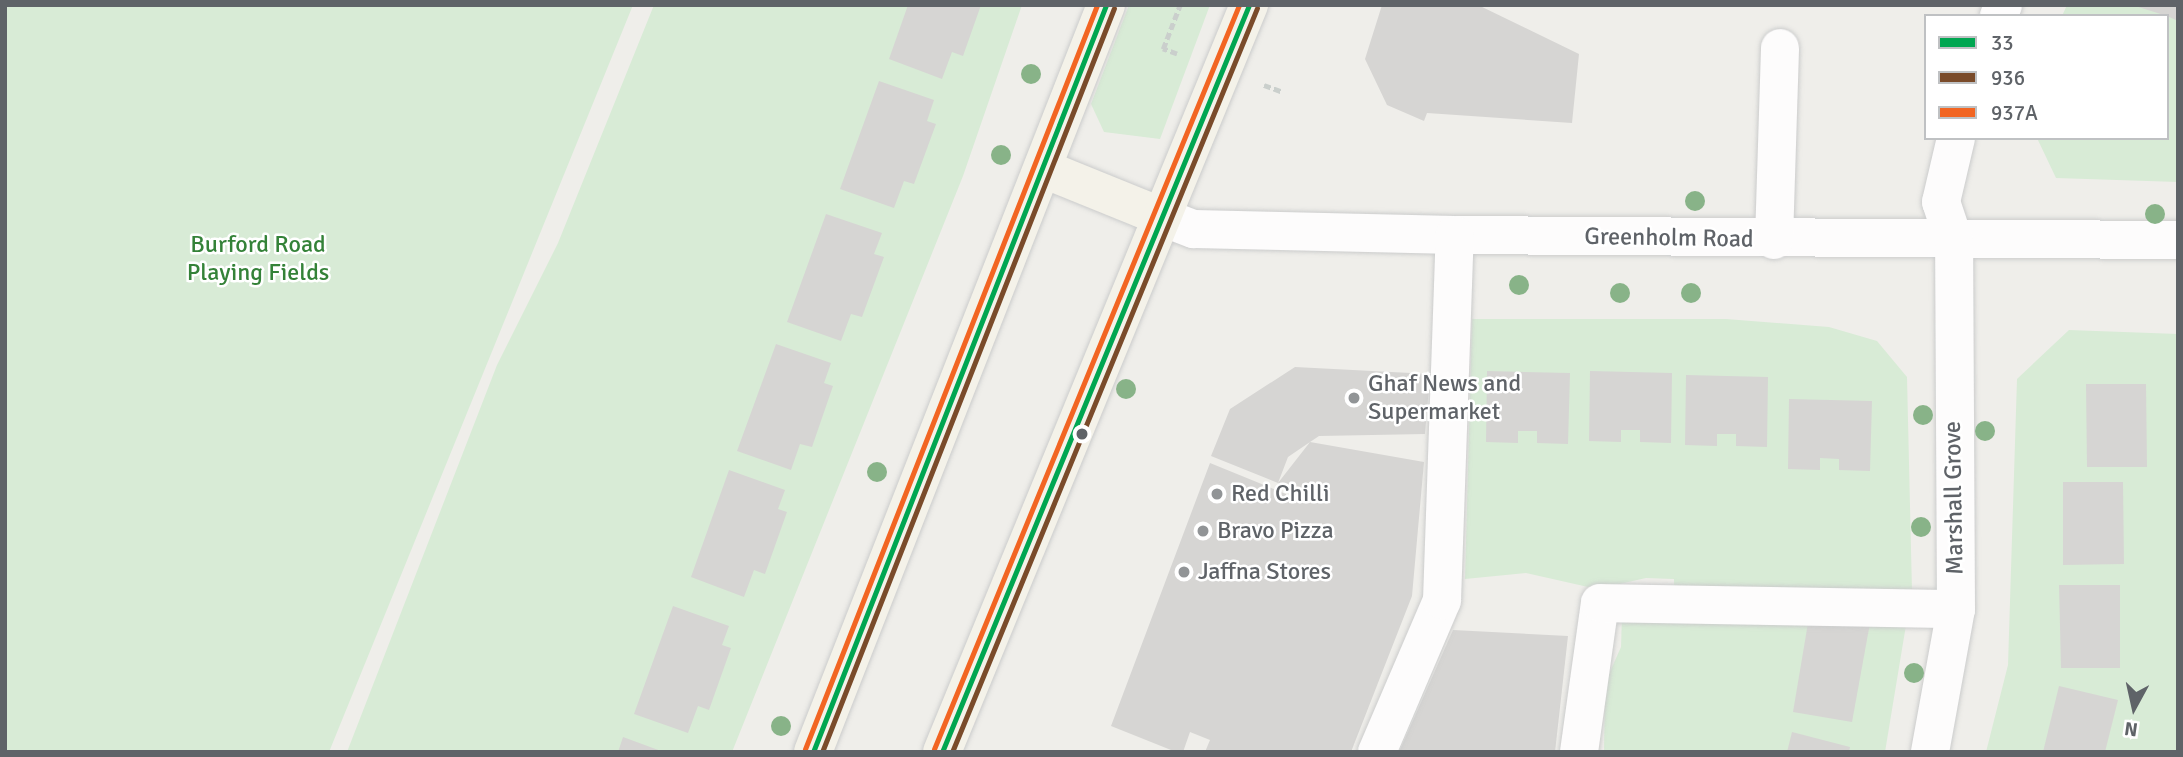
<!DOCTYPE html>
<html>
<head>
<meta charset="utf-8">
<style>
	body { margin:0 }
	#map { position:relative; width:2183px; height:757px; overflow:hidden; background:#efeeea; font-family:Signika,sans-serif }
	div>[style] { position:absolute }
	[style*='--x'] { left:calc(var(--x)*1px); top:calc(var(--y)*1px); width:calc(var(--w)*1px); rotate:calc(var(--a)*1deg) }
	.green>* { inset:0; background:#d8ebd6 }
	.building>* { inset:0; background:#d6d5d3 }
	.path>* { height:4.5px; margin-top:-2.25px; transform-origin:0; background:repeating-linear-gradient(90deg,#cacfcc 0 7px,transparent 0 10.5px) }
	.roads { filter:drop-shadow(0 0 2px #cbcccc) drop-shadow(0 0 2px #cbcccc) }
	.minor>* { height:38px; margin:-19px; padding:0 19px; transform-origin:19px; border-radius:19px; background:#fdfcfc }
	.major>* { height:38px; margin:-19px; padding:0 19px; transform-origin:19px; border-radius:19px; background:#f4f2e9 }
	.bus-1>* { height:5px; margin:-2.5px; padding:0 2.5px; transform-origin:2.5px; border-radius:2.5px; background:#00a651 }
	.bus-2>* { height:5px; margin:-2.5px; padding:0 2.5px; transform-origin:2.5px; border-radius:2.5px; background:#7a4b2a }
	.bus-3>* { height:5px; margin:-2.5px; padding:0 2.5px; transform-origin:2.5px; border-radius:2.5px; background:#f26522 }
	.trees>* { width:20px; height:20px; margin:-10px; border-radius:50%; background:#88b388 }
	.dots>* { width:19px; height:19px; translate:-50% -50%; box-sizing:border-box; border:4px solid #fff; border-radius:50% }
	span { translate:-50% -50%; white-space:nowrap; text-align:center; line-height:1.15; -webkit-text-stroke:5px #fff; paint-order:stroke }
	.street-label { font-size:24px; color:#5f6368 }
	.park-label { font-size:24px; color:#348238 }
	.poi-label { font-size:24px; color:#5f6368 }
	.left { translate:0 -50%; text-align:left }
	.frame { position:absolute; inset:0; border:7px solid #5f6368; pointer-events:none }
	.legend { position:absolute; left:1924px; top:14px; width:245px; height:126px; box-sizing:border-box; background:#fff; border:2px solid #bfc1c3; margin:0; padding:9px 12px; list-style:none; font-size:21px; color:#5f6368 }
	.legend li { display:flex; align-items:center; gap:14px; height:35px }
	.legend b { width:35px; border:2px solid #bfc1c3 }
	.north { position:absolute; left:2099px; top:673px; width:70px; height:70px; -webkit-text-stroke:5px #fff; paint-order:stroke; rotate:188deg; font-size:19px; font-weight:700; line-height:28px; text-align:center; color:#5f6368 }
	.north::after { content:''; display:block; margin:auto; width:24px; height:32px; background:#5f6368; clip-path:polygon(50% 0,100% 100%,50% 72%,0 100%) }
</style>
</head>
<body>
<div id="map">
	<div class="green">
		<div style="clip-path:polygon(5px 5px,633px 5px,329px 752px,5px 752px)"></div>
		<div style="clip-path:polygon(654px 5px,1022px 5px,963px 176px,732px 752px,347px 752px,497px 365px,558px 243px)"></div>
		<div style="clip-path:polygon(1129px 5px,1210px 5px,1160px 139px,1104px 132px,1091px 104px)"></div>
		<div style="clip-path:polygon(2067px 5px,2178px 5px,2178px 182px,2056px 178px,2037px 138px,2167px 138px,2167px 16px,2062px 16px)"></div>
		<div style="clip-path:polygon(1472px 319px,1726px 319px,1829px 327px,1877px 341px,1907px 377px,1912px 591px,1674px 590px,1674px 579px,1646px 578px,1597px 589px,1526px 573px,1465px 579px)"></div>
		<div style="clip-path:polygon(2069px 330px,2178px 334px,2178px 752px,1986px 752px,2008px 665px,2017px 379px)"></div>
		<div style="clip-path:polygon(1622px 614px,1907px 619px,1885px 752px,1604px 752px,1605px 683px,1621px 647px)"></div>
	</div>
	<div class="building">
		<div style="clip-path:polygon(908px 5px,981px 5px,963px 56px,952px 52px,942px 79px,889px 59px)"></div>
		<div style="clip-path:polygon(1382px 5px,1478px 5px,1579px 54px,1572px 123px,1427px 113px,1424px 121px,1387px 105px,1365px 59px)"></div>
		<div style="clip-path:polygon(2132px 5px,2178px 5px,2178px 21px,2167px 16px)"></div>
		<div style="clip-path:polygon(879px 81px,934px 100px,927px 121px,936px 124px,914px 184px,904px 181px,894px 208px,840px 189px)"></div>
		<div style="clip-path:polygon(826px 214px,882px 233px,874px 254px,884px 257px,862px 317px,851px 314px,841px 341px,787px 322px)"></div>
		<div style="clip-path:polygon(776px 344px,831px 363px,824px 383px,833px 386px,812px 447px,800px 444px,791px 470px,737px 451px)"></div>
		<div style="clip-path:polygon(evenodd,1295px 367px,1430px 374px,1425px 434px,1319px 436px,1310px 442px,1424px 462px,1412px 596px,1351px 752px,1205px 752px,1210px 740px,1190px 732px,1183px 752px,1176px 752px,1111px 726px,1210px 463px,1298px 499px,1278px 483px,1211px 456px,1230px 409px,1295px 367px,1310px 442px,1278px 483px,1288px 457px,1310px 442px)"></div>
		<div style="clip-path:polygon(1487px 371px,1570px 373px,1568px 444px,1537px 443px,1537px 431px,1518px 431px,1518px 443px,1486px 442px)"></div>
		<div style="clip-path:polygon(1590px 371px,1672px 373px,1671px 443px,1640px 442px,1640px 430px,1621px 430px,1621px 442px,1589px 441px)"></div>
		<div style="clip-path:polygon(1686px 375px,1768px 377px,1767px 447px,1736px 446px,1736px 434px,1717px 434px,1717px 446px,1685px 445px)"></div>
		<div style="clip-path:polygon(2086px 384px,2146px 384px,2147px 467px,2087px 467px)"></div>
		<div style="clip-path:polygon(1789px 399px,1872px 401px,1870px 471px,1839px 470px,1839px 459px,1820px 458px,1820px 470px,1788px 469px)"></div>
		<div style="clip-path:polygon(729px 470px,785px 490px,778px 509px,787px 512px,765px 574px,754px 570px,744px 597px,691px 577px)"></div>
		<div style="clip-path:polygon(2063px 482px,2123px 482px,2124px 564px,2063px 565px)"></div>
		<div style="clip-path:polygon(2059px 585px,2120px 585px,2120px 668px,2061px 668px)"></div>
		<div style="clip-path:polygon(673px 606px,729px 626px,722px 645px,731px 648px,709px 710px,698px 706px,688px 733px,634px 714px)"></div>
		<div style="clip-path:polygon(1808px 623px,1870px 623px,1852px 722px,1793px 712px)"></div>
		<div style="clip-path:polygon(1453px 630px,1568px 636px,1555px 752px,1399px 752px)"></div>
		<div style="clip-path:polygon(2059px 686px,2118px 700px,2105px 752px,2043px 752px)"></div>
		<div style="clip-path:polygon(1792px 732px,1850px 747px,1849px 752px,1787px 752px)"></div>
		<div style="clip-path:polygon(623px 737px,661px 751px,661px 752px,618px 752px)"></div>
	</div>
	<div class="path">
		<div style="--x:1177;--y:54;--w:15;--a:-160"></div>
		<div style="--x:1163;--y:49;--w:47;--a:-68.9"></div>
		<div style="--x:1264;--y:85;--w:20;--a:20"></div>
	</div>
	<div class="roads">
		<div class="minor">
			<div style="--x:1999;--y:16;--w:12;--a:-70"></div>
			<div style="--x:1162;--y:217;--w:34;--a:21"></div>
			<div style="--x:1194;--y:229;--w:261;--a:1.3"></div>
			<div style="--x:1455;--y:235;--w:723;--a:0.4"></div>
			<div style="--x:1774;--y:240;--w:192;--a:-88.2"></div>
			<div style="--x:1377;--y:752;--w:165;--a:-66.8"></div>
			<div style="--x:1442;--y:600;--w:365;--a:-88"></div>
			<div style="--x:1579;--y:752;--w:150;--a:-82"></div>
			<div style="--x:1600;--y:603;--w:356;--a:1"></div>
			<div style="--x:1930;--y:752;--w:145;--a:-79.7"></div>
			<div style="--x:1956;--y:609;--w:368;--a:-90.3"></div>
			<div style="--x:1954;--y:241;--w:41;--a:-108.4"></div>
			<div style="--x:1941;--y:202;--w:66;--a:-76.8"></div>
		</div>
		<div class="major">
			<div style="--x:1044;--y:169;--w:127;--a:22.1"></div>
			<div style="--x:813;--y:752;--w:802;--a:-68.58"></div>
			<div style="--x:942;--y:752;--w:808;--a:-67.66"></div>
		</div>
	</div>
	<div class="bus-1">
		<div style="--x:813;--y:752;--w:802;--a:-68.58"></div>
		<div style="--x:942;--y:752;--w:808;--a:-67.66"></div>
	</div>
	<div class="bus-2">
		<div style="--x:822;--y:752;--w:799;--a:-68.57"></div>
		<div style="--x:952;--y:752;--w:804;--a:-67.71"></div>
	</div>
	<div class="bus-3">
		<div style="--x:805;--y:749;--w:799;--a:-68.57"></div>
		<div style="--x:934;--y:749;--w:804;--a:-67.71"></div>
	</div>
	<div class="trees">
		<div style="left:1031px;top:74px"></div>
		<div style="left:1001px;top:155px"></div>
		<div style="left:1695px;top:201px"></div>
		<div style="left:2155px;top:214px"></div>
		<div style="left:1519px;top:285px"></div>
		<div style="left:1620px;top:293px"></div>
		<div style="left:1691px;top:293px"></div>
		<div style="left:1126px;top:389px"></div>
		<div style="left:1923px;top:415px"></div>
		<div style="left:1985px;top:431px"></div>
		<div style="left:877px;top:472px"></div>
		<div style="left:1921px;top:527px"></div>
		<div style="left:1914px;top:673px"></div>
		<div style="left:781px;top:726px"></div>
	</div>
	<div class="dots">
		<div style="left:1354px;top:398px;background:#919496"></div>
		<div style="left:1082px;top:434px;background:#5f6368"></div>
		<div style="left:1217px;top:494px;background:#919496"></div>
		<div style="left:1203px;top:531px;background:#919496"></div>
		<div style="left:1184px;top:572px;background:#919496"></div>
	</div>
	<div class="street-label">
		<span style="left:1669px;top:238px;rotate:1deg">Greenholm Road</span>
		<span style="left:1954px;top:498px;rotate:-91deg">Marshall Grove</span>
	</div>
	<div class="park-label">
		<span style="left:258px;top:259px">Burford Road<br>Playing Fields</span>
	</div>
	<div class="poi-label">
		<span class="left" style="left:1368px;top:398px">Ghaf News and<br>Supermarket</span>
		<span class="left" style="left:1231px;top:494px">Red Chilli</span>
		<span class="left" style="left:1217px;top:531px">Bravo Pizza</span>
		<span class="left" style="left:1198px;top:572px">Jaffna Stores</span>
	</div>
	<div class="frame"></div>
	<ul class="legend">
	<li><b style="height:9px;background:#00a651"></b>33</li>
	<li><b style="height:9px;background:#7a4b2a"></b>936</li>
	<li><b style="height:9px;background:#f26522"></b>937A</li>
	</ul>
	<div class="north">N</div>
</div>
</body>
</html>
